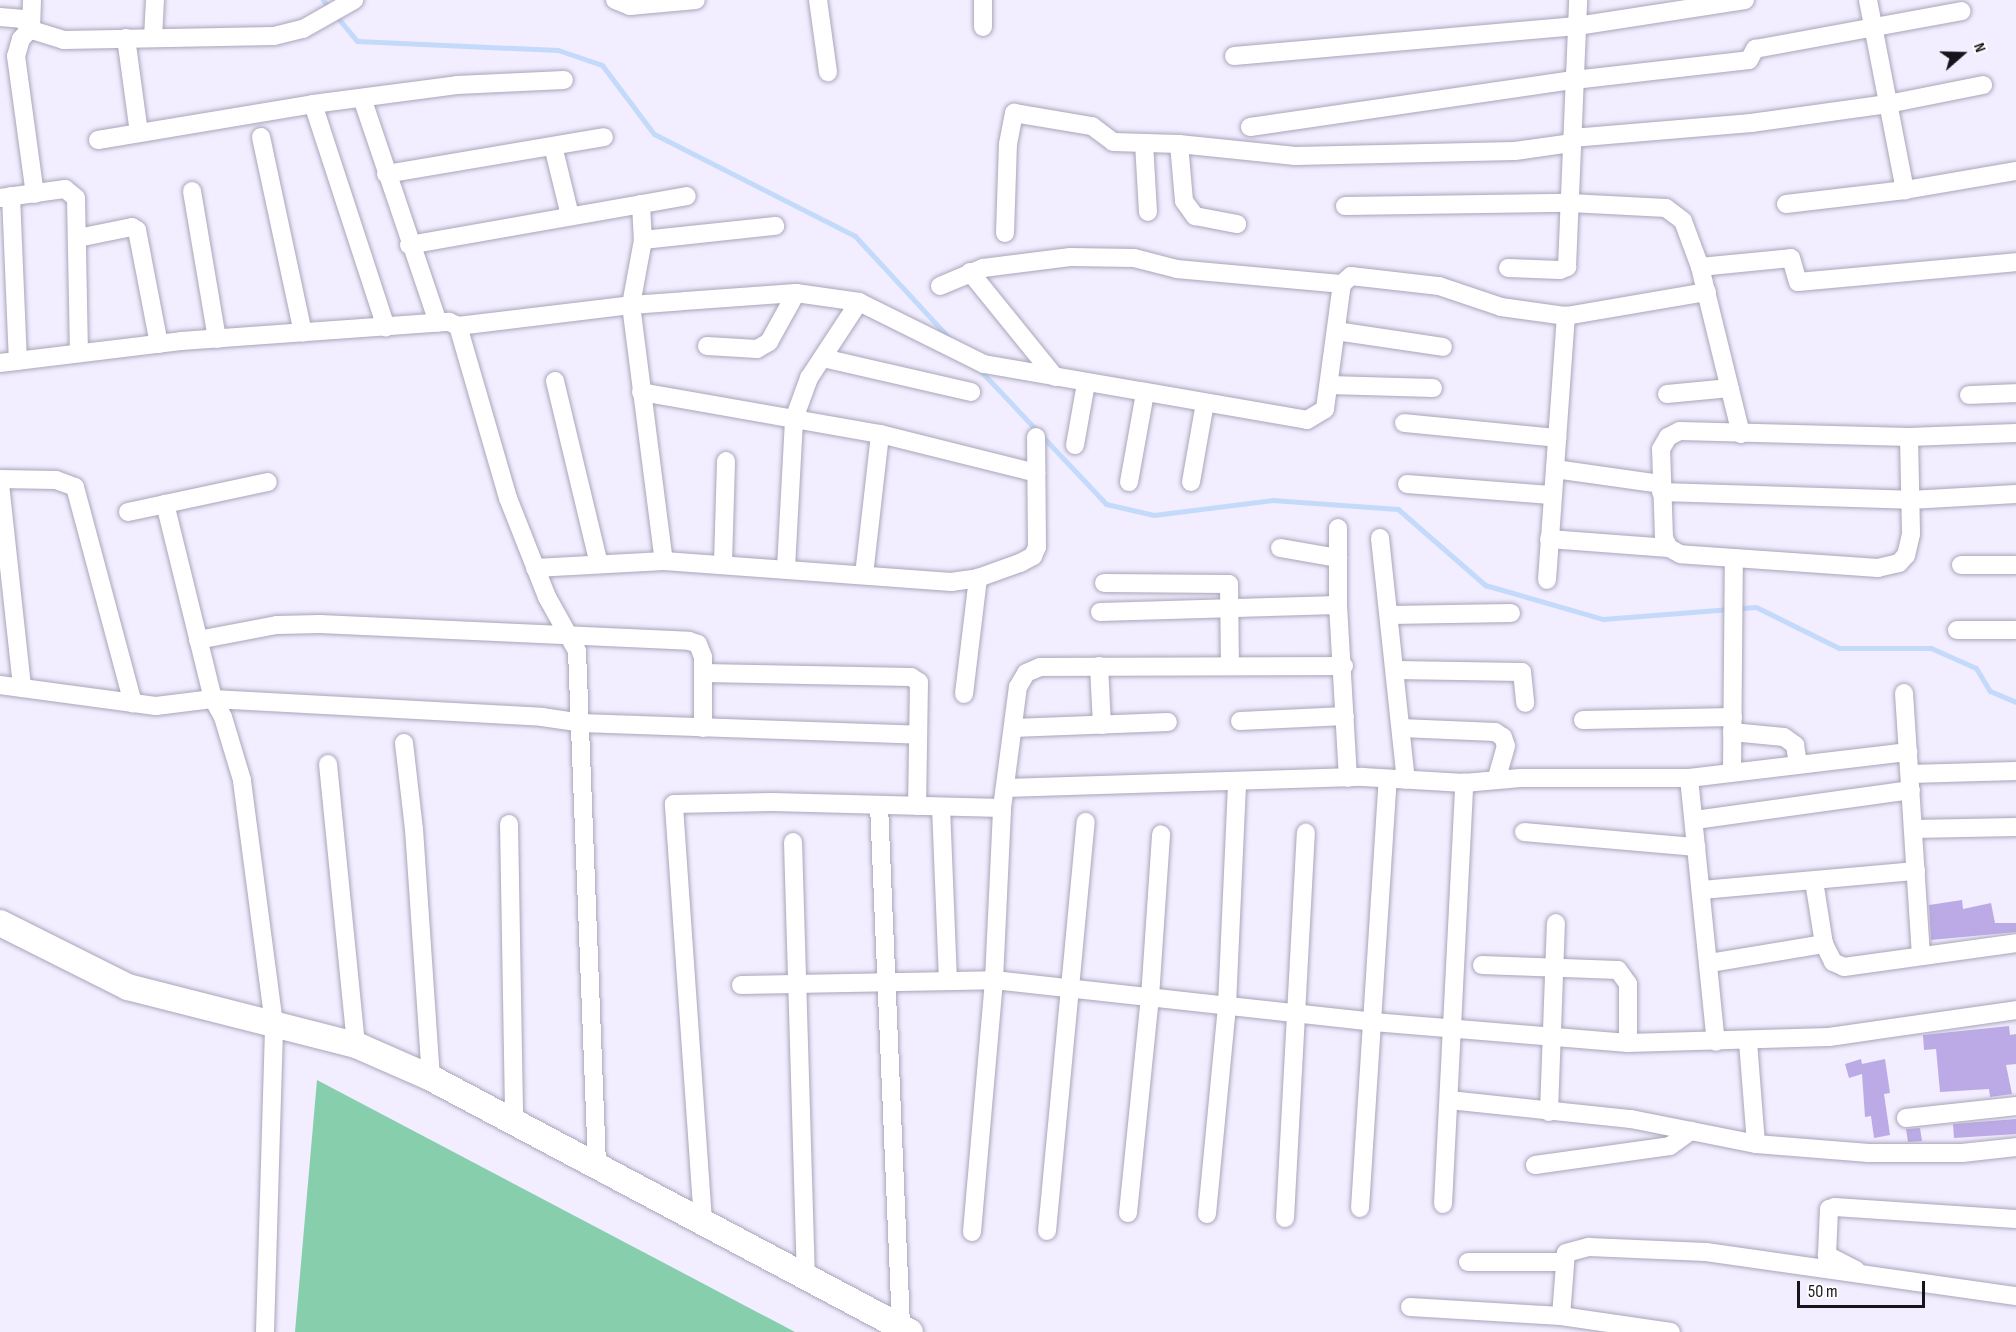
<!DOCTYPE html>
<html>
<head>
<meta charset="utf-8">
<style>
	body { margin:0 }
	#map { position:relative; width:2016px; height:1332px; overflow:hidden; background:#f2edff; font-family:"Sofia Sans Condensed",sans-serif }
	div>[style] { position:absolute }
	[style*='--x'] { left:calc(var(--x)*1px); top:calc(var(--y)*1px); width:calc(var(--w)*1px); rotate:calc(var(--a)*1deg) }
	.forest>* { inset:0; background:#87cead }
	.stream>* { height:5px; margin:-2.5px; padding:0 2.5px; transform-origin:2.5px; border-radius:2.5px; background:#c4dafb }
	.building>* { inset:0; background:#bbaae6 }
	.roads { filter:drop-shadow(0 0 2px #aaa5b9) drop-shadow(0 0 2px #aaa5b9) }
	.street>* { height:18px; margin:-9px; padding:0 9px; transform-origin:9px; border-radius:9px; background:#fff }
	.secondary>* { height:26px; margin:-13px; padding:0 13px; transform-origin:13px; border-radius:13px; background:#fff }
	span { translate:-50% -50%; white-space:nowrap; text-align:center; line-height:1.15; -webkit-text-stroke:5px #fdfdfd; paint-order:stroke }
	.north { position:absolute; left:1932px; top:24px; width:60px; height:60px; -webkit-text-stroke:4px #fdfdfd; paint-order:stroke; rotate:70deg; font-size:16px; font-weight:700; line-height:24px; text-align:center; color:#17151c }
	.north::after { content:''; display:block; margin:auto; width:21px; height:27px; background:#17151c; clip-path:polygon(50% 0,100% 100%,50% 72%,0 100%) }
	.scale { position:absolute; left:1797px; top:1281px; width:128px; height:27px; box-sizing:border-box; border:3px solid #17151c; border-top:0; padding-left:8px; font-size:18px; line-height:21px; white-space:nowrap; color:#17151c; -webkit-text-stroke:4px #fdfdfd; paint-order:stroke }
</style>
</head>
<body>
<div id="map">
	<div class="forest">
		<div style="clip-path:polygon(317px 1080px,795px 1332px,295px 1332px)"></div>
	</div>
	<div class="stream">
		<div style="--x:323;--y:0;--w:53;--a:50.3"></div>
		<div style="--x:357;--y:41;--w:201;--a:2.6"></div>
		<div style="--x:558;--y:50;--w:46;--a:18.8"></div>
		<div style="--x:602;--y:65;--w:86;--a:53"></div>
		<div style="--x:654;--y:134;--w:225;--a:26.9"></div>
		<div style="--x:855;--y:236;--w:140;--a:47.3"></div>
		<div style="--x:977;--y:367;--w:188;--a:46.7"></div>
		<div style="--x:1106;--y:504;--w:49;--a:12.9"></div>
		<div style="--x:1154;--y:515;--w:119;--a:-7.2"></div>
		<div style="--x:1272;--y:500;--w:126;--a:4.1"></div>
		<div style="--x:1398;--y:509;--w:116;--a:41.1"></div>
		<div style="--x:1485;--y:585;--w:123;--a:16.1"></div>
		<div style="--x:1603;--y:619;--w:153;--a:-4.5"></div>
		<div style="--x:1756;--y:607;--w:93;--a:26.3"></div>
		<div style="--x:1839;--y:648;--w:92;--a:0"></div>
		<div style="--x:1931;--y:648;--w:49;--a:24"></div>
		<div style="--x:1976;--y:668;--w:27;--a:59"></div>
		<div style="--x:1990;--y:691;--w:28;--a:23"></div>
	</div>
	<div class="building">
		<div style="clip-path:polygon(1962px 900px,1963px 909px,1991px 903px,1995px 923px,2016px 923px,2016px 932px,1931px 940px,1929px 905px)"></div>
		<div style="clip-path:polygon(2009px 1026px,2010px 1035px,2016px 1034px,2016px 1064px,2006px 1065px,2012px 1094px,1990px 1097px,1989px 1089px,1940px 1092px,1936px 1049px,1924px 1050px,1923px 1035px)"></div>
		<div style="clip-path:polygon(1861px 1059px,1862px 1064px,1885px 1059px,1890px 1093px,1884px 1094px,1890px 1135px,1874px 1138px,1871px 1116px,1865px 1117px,1862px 1074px,1849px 1078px,1845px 1064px)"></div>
		<div style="clip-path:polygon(2016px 1119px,2016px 1134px,1954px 1138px,1953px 1124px)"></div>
		<div style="clip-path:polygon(1920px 1128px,1922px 1141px,1908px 1142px,1906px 1129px)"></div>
	</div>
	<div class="roads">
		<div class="street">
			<div style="--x:32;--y:0;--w:28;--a:92"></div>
			<div style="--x:31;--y:28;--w:15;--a:132"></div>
			<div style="--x:21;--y:39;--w:18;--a:106"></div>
			<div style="--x:16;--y:56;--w:139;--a:82.2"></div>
			<div style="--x:615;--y:0;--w:16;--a:22"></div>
			<div style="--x:630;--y:6;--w:66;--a:-5.2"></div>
			<div style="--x:818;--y:0;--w:73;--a:82.1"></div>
			<div style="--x:1868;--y:0;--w:194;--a:79"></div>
			<div style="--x:0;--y:17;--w:21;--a:5"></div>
			<div style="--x:21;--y:19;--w:18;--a:41"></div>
			<div style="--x:35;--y:31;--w:30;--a:17"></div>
			<div style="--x:64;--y:40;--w:210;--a:-1.1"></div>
			<div style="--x:274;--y:36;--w:30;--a:-14"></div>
			<div style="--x:303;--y:29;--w:59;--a:-29.6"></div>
			<div style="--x:983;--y:27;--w:27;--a:-90"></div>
			<div style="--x:126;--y:38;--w:96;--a:82.2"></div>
			<div style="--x:153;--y:38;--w:38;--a:-87"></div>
			<div style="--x:1234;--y:56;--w:344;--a:-5"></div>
			<div style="--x:1577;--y:26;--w:170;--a:-8.8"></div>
			<div style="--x:362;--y:98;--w:237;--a:71.3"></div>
			<div style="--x:313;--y:104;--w:235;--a:71.9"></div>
			<div style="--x:1250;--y:127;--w:327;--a:-8.3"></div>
			<div style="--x:1574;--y:80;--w:176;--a:-6.5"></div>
			<div style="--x:1749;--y:60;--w:13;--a:-61"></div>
			<div style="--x:1755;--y:49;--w:210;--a:-10.4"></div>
			<div style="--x:261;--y:137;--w:200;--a:77.9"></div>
			<div style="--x:1572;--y:138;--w:180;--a:-4.8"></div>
			<div style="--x:1751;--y:123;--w:138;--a:-7.9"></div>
			<div style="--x:1888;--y:104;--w:97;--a:-11.3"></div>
			<div style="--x:98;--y:140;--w:218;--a:-9.5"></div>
			<div style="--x:313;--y:104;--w:145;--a:-7.5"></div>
			<div style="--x:457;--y:85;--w:107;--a:-2.7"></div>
			<div style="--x:1144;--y:143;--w:69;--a:86.7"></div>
			<div style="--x:1179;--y:144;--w:57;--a:85"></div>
			<div style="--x:1184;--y:201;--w:19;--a:54"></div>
			<div style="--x:1195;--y:216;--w:43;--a:10.8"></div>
			<div style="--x:553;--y:146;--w:72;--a:76.3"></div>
			<div style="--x:386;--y:174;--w:221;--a:-9.6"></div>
			<div style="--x:192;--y:191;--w:150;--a:80.4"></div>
			<div style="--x:11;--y:196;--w:165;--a:87.6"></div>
			<div style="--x:0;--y:198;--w:66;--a:-7.9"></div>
			<div style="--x:65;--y:189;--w:14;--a:39"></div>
			<div style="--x:76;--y:198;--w:155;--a:88.9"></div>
			<div style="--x:641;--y:204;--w:36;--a:87"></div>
			<div style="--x:643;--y:240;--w:66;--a:100.5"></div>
			<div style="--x:631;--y:305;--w:258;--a:82.7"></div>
			<div style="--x:1786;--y:204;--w:120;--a:-6.7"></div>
			<div style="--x:1905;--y:190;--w:113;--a:-9.7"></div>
			<div style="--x:1345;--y:206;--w:225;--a:-0.8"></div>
			<div style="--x:1570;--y:203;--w:96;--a:3"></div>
			<div style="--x:1666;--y:208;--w:21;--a:37"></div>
			<div style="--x:1683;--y:221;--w:49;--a:69.7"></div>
			<div style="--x:1700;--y:267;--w:172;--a:76.2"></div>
			<div style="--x:1005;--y:233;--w:89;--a:-88.1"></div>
			<div style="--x:1008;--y:144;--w:32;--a:-79"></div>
			<div style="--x:1014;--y:113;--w:79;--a:9.5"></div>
			<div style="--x:1092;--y:126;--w:26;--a:37"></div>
			<div style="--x:1113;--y:142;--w:66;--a:1.7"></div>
			<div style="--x:1179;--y:144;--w:117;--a:5.9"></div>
			<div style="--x:1295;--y:156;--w:220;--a:-1.3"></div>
			<div style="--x:1515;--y:151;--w:58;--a:-8"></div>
			<div style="--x:78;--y:238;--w:55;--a:-11.5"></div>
			<div style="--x:132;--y:227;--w:6;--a:31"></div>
			<div style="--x:137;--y:230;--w:116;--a:79.1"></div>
			<div style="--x:643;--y:240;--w:133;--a:-6.1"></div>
			<div style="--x:409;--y:245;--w:282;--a:-10"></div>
			<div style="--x:1700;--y:267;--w:91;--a:-5.6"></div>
			<div style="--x:1791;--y:258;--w:25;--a:74"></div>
			<div style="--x:1798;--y:282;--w:219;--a:-5.2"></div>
			<div style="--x:1508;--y:268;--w:52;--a:2.2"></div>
			<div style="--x:1560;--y:270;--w:8;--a:-23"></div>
			<div style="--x:1567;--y:267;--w:267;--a:-87.6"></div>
			<div style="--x:970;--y:272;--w:135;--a:51"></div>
			<div style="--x:940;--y:286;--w:47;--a:-22.7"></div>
			<div style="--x:983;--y:268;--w:88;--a:-7.2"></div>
			<div style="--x:1070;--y:257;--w:64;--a:0.9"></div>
			<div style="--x:1134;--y:258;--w:44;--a:14.3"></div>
			<div style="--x:1177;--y:269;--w:166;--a:5.2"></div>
			<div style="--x:458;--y:326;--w:174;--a:-6.9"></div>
			<div style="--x:631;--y:305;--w:165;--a:-4.2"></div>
			<div style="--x:796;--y:293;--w:64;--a:8.1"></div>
			<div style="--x:859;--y:302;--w:140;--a:26.4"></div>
			<div style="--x:984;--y:364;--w:328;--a:9.8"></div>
			<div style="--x:1307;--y:420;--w:21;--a:-31"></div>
			<div style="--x:1325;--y:409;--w:126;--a:-82.3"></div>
			<div style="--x:1342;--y:284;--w:12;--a:-42"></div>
			<div style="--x:1351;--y:276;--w:89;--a:6.5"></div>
			<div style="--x:1439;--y:286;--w:65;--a:18.7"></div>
			<div style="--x:1501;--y:307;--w:66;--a:7.9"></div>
			<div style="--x:1566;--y:316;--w:143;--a:-9.7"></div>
			<div style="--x:1336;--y:331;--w:108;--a:8.5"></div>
			<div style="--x:707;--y:346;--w:50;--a:3.4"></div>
			<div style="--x:757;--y:349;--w:14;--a:-30"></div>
			<div style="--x:769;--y:342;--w:56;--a:-61.1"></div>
			<div style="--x:823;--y:358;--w:152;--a:12.9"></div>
			<div style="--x:0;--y:363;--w:182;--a:-6.9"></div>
			<div style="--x:181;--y:341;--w:269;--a:-4.1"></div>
			<div style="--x:449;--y:322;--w:10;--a:24"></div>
			<div style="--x:458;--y:326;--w:179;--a:73.8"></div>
			<div style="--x:508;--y:498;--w:106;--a:68.5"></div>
			<div style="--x:547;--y:597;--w:62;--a:60.9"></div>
			<div style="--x:577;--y:651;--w:514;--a:87.77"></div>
			<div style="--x:555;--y:381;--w:188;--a:76.5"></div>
			<div style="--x:1329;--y:385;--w:104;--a:1.7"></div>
			<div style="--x:641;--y:392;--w:243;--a:10"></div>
			<div style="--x:880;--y:434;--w:161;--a:14"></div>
			<div style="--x:1667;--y:394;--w:63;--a:-5.4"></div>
			<div style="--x:1969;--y:395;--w:47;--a:-2.4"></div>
			<div style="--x:1404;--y:423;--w:154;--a:5.6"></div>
			<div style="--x:1909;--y:437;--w:97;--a:88.8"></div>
			<div style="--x:1911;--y:534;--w:22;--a:103"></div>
			<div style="--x:1906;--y:555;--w:11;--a:131"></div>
			<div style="--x:1899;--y:563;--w:22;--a:167"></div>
			<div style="--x:1878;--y:568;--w:198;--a:-176"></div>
			<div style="--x:1680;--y:554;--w:13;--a:-151"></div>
			<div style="--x:1669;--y:548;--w:11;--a:-117"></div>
			<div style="--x:1664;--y:538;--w:89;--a:-91.9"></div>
			<div style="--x:1661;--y:449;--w:14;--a:-60"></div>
			<div style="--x:1668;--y:437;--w:13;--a:-27"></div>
			<div style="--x:1680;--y:431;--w:229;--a:1.5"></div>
			<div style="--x:1909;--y:437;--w:107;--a:-2.1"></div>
			<div style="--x:1075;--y:445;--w:63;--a:-79.9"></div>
			<div style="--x:1555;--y:469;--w:106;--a:8.1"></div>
			<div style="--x:0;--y:479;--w:56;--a:1"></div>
			<div style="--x:56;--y:480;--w:20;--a:20"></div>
			<div style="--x:75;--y:487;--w:224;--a:75"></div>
			<div style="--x:1129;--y:482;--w:90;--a:-79.8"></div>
			<div style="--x:1191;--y:482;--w:80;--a:-80"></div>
			<div style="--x:0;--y:484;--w:205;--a:83.8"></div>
			<div style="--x:1407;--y:484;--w:144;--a:4.4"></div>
			<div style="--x:1661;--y:492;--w:249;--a:1.8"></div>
			<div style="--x:1910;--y:500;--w:106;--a:-3.2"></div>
			<div style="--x:128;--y:512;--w:38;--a:-12"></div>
			<div style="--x:1338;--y:528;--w:77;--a:90"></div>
			<div style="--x:1338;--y:605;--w:173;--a:86.7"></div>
			<div style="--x:1380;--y:538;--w:243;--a:83.9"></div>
			<div style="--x:1549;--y:539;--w:120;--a:4.3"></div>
			<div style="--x:1280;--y:548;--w:59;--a:9.8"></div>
			<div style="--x:723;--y:563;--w:102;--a:-88.3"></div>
			<div style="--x:1961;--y:565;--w:55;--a:0"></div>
			<div style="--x:535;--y:568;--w:129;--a:-3.1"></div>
			<div style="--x:664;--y:561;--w:288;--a:4.2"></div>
			<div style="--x:951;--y:582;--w:27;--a:-8"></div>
			<div style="--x:978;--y:578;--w:45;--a:-19.7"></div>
			<div style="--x:1020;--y:563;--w:15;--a:-28"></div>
			<div style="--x:1033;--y:556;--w:10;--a:-66"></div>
			<div style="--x:1037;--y:547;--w:110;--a:-90.5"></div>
			<div style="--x:786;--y:568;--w:149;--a:-86.9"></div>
			<div style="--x:794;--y:419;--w:44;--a:-69.9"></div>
			<div style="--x:809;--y:378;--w:91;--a:-56.7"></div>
			<div style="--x:864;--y:575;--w:142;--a:-83.5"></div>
			<div style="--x:1547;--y:580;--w:265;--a:-85.9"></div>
			<div style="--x:1104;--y:583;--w:125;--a:0.5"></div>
			<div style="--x:1229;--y:584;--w:81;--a:89.3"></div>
			<div style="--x:1100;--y:612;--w:238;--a:-1.7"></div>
			<div style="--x:1389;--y:615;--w:122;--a:-0.9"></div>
			<div style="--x:1957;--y:630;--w:59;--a:0"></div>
			<div style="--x:198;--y:640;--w:80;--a:-10.8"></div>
			<div style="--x:277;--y:625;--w:43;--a:-1.3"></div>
			<div style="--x:320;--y:624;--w:369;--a:2.6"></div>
			<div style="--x:689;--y:641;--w:9;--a:18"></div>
			<div style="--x:698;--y:644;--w:14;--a:69"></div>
			<div style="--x:703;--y:657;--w:71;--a:90"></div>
			<div style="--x:1099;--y:666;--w:59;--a:87.1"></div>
			<div style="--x:1395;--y:670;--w:127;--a:0.9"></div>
			<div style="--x:1522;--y:672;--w:31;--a:84"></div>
			<div style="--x:703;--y:673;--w:208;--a:1.1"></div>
			<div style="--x:911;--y:677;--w:9;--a:32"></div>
			<div style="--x:919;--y:682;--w:124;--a:90.9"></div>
			<div style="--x:0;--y:685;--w:157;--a:7.7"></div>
			<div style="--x:156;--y:706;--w:57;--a:-7"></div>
			<div style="--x:213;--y:699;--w:329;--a:3.1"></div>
			<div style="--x:542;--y:717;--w:40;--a:8.5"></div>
			<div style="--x:582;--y:723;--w:336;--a:2"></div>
			<div style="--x:1904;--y:693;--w:263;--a:86.3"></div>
			<div style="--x:964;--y:694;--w:117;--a:-83.1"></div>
			<div style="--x:1583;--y:720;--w:150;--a:-1.1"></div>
			<div style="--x:1240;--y:721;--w:105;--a:-2.7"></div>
			<div style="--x:1013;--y:728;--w:155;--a:-2.2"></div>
			<div style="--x:1401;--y:728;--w:94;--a:2.4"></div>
			<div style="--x:1495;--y:732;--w:9;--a:32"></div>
			<div style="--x:1503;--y:737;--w:9;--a:72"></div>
			<div style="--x:1506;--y:746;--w:35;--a:106"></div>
			<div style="--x:1732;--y:732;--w:52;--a:5.5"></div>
			<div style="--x:1784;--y:737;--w:14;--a:36"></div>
			<div style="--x:1795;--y:745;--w:20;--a:81"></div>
			<div style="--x:404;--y:743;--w:87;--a:83.4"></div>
			<div style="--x:414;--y:829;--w:250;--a:86.1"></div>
			<div style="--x:328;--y:764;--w:282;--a:84.3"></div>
			<div style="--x:1732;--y:772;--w:213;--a:-89.5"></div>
			<div style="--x:1910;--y:774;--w:106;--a:-1.6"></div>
			<div style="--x:1689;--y:778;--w:265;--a:84.2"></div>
			<div style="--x:1005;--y:788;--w:358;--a:-1.8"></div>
			<div style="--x:1363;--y:777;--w:101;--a:3.4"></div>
			<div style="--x:1464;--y:783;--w:56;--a:-5.1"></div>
			<div style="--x:1520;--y:778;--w:169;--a:0"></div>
			<div style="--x:1689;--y:778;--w:221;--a:-6.8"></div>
			<div style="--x:879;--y:805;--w:521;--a:87.58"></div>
			<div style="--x:941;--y:807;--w:174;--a:87.7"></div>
			<div style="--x:1695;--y:820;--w:218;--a:-7.9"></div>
			<div style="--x:509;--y:824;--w:298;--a:89"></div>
			<div style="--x:1913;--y:829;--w:103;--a:-1.1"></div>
			<div style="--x:1524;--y:832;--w:173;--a:5"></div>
			<div style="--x:793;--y:842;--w:433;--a:88.3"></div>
			<div style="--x:1814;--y:881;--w:64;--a:81"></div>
			<div style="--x:1824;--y:944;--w:20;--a:63"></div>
			<div style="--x:1833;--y:962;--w:12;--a:24"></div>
			<div style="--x:1844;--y:967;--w:174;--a:-7.9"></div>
			<div style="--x:1702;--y:890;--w:215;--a:-5.1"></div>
			<div style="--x:1710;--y:963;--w:116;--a:-9.5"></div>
			<div style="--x:1482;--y:965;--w:136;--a:2.1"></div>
			<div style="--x:1618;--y:970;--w:17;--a:54"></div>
			<div style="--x:1628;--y:984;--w:59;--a:90"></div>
			<div style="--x:741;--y:985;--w:253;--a:-1.1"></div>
			<div style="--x:994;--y:980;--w:381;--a:6.3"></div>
			<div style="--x:1373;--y:1022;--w:256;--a:4.7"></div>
			<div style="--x:1628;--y:1043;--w:201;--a:-1.7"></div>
			<div style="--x:1829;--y:1037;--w:189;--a:-8.2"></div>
			<div style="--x:1748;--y:1042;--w:102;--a:85.5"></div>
			<div style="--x:1449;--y:1100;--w:183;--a:6"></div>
			<div style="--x:1631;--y:1119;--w:127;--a:11.3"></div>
			<div style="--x:1756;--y:1144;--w:113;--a:4.6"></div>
			<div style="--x:1869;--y:1153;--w:93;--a:0"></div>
			<div style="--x:1962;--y:1153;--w:54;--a:-6.3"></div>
			<div style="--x:1549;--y:1112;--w:189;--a:-87.9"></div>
			<div style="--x:1906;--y:1118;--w:111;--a:-6.2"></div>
			<div style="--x:1535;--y:1165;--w:136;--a:-8"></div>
			<div style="--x:1670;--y:1146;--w:26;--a:-36"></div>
			<div style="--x:1443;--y:1204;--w:422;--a:-87.1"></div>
			<div style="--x:1360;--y:1208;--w:429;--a:-86.3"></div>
			<div style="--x:1128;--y:1213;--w:217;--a:-84.2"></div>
			<div style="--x:1150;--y:997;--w:163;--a:-86.1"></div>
			<div style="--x:1207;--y:1214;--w:210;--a:-84.5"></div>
			<div style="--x:1227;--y:1005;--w:224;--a:-87.4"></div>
			<div style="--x:1285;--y:1218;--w:386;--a:-86.9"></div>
			<div style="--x:703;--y:1221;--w:418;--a:-94"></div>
			<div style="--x:674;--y:804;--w:98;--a:-1.2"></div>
			<div style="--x:772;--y:802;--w:230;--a:1.5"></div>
			<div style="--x:1047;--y:1231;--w:411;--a:-84.6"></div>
			<div style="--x:972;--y:1232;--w:253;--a:-85"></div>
			<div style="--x:994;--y:980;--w:172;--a:-87.3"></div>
			<div style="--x:1002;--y:808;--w:122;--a:-82.5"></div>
			<div style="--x:1018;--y:687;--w:16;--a:-60"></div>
			<div style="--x:1026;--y:673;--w:15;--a:-23"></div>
			<div style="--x:1040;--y:667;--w:304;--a:-0.2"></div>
			<div style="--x:1468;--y:1262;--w:95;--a:0"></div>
			<div style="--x:1856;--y:1270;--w:33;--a:-153"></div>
			<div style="--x:1827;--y:1255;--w:46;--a:-87.5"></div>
			<div style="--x:1829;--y:1209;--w:6;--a:-18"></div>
			<div style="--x:1835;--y:1207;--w:181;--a:3.8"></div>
			<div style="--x:1410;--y:1307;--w:151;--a:3.4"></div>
			<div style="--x:1561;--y:1316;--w:111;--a:8.3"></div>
			<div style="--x:1561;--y:1316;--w:63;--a:-85.5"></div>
			<div style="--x:1566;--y:1253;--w:24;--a:-15"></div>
			<div style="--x:1589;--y:1247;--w:117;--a:2.4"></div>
			<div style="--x:1706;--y:1252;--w:313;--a:8.1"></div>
			<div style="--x:265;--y:1332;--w:308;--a:-88.3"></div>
			<div style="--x:274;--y:1024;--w:246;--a:-97.5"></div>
			<div style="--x:242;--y:780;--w:66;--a:-106.8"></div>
			<div style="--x:223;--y:717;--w:21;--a:-119"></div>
			<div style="--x:213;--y:699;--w:201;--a:-103.8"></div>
			<div style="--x:165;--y:504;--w:105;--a:-12.1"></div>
		</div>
		<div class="secondary">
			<div style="--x:0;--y:923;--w:143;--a:26.6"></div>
			<div style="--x:128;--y:987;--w:235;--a:14.3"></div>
			<div style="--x:356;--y:1045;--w:82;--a:23.7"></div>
			<div style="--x:431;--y:1078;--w:542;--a:27.94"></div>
		</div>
	</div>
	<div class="north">N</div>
	<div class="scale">50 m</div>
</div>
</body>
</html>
